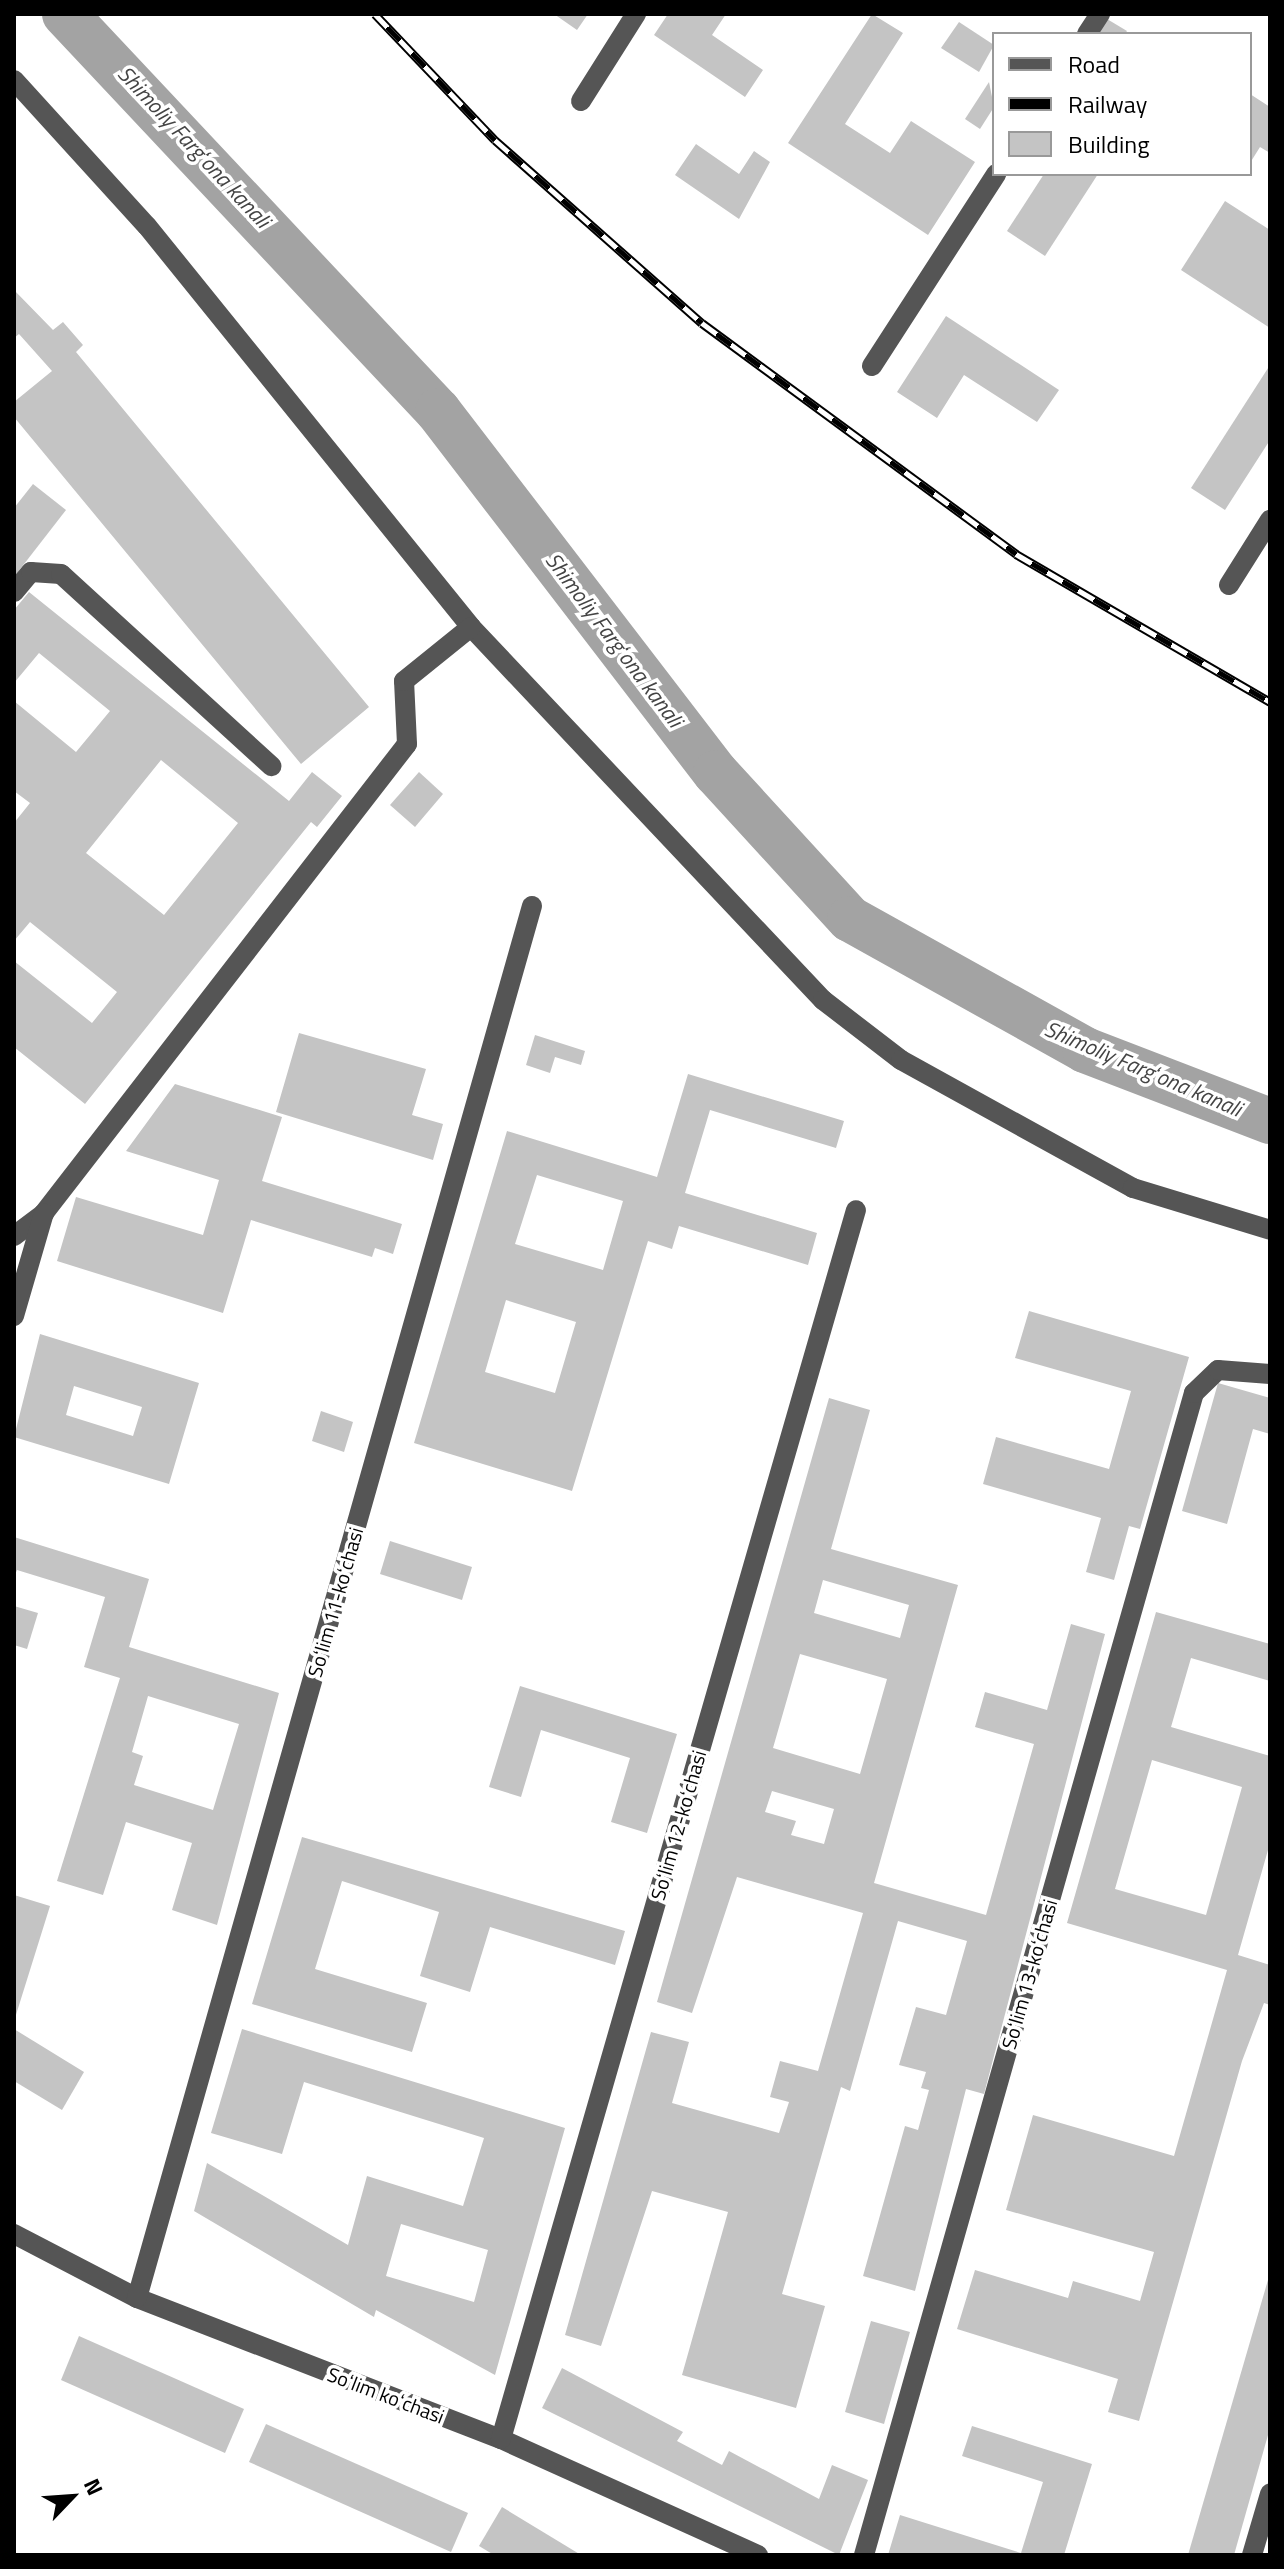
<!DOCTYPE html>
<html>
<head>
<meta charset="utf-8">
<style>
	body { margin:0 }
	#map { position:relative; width:1284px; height:2569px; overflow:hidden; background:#fff; font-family:"Titillium Web",sans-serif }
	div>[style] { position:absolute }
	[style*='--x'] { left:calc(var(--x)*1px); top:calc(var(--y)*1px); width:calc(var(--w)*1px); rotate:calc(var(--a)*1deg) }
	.canal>* { height:46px; margin:-23px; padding:0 23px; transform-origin:23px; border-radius:23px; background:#a3a3a3 }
	.building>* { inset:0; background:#c4c4c4 }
	.minor>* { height:20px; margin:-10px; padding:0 10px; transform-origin:10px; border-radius:10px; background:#555 }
	.rail>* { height:9px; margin-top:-4.5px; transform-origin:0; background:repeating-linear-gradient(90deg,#fff 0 18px,#000 0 36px); box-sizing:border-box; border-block:2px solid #000 }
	span { translate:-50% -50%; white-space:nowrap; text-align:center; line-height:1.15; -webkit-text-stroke:7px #fff; paint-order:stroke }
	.street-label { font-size:20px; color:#000 }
	.water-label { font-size:22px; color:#444; font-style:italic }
	.frame { position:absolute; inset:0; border:16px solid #000; pointer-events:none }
	.legend { position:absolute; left:992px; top:32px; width:260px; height:144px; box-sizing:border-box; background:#fff; border:2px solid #999; margin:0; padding:10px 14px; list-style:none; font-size:24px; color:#000 }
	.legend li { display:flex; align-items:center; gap:16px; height:40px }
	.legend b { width:40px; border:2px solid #999 }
	.north { position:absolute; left:32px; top:2457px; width:80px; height:80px; -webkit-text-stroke:6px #fff; paint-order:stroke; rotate:65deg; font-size:22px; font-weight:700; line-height:32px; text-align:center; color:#000 }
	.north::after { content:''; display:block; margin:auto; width:28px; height:36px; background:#000; clip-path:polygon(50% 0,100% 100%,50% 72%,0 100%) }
</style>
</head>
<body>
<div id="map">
	<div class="canal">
		<div style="--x:65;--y:14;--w:545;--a:46.79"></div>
		<div style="--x:438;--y:411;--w:456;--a:52.5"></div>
		<div style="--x:716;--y:773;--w:198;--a:47.5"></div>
		<div style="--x:850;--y:919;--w:269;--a:29.1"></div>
		<div style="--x:1085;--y:1050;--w:198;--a:21"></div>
	</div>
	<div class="building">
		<div style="clip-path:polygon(554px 14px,588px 14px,577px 30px)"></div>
		<div style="clip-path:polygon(668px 14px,726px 14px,712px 35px,763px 70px,745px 97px,654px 35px)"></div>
		<div style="clip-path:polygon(872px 14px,903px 33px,845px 124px,890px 153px,911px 121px,975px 162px,928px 235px,788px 143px)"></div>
		<div style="clip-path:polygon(1107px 19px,1127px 31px,1125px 34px,1097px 34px)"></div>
		<div style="clip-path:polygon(959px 22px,994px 45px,979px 72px,941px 48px)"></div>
		<div style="clip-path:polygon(989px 82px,994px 107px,980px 129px,965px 119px)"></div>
		<div style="clip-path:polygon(1250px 94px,1270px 107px,1270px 153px,1260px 147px,1250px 163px)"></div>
		<div style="clip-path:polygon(696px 144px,739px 174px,754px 151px,770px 162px,739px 219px,675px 175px)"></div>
		<div style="clip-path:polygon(1044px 174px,1098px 174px,1045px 256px,1007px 231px)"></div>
		<div style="clip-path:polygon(1225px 201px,1270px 230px,1270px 328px,1181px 270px)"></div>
		<div style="clip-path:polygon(14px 290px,53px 330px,63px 322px,83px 345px,76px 352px,369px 707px,301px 764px,14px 417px,14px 402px,52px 371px,19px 334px,14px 338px)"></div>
		<div style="clip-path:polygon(946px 316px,1059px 390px,1037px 422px,964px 375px,937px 418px,897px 392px)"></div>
		<div style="clip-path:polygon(1270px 365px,1270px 440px,1225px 510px,1191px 488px)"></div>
		<div style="clip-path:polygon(33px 484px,66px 510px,14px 577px,14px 508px)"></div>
		<div style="clip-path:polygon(evenodd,29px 592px,289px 801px,312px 772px,342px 796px,317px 827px,311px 822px,85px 1104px,14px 1047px,14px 961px,92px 1023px,117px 992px,30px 922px,14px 941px,14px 823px,30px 803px,14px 791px,14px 701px,76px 752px,110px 711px,39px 653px,14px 683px,14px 610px,29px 592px,161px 760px,238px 823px,164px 915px,86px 853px,161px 760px)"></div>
		<div style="clip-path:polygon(419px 772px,443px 794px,415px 827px,390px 805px)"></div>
		<div style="clip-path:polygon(299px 1033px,426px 1069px,412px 1115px,443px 1124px,433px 1160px,276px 1112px)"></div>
		<div style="clip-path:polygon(535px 1035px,585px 1051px,581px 1065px,555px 1057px,550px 1073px,526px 1065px)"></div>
		<div style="clip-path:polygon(evenodd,688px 1074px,844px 1121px,836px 1148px,710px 1110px,685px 1193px,817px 1233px,808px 1265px,679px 1226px,672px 1249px,648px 1241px,572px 1491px,414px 1443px,507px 1131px,657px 1177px,688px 1074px,537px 1175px,623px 1201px,603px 1270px,515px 1244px,537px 1175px,688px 1074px,506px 1300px,576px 1322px,555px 1393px,485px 1372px,506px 1300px)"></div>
		<div style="clip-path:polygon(175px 1084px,282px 1117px,262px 1181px,402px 1224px,393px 1254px,375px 1248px,372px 1257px,251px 1220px,223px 1313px,57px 1261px,76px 1197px,203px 1235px,219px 1180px,126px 1151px)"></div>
		<div style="clip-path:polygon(1029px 1311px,1189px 1357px,1140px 1529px,1129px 1526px,1114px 1580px,1086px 1572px,1101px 1518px,983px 1484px,996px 1437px,1109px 1469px,1131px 1391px,1015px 1358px)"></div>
		<div style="clip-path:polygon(evenodd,40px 1334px,199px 1383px,169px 1484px,14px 1437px,40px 1334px,74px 1386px,142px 1407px,133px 1436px,66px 1415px,74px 1386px)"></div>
		<div style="clip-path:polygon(1218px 1383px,1270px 1398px,1270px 1434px,1253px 1429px,1227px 1524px,1182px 1511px)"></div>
		<div style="clip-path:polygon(evenodd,829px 1398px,870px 1410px,831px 1549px,958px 1585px,874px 1883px,986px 1915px,1034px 1744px,975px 1727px,985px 1692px,1047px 1710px,1071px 1624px,1105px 1634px,984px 2094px,966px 2089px,915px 2291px,863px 2276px,905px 2126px,918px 2130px,929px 2090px,921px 2088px,926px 2072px,899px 2065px,916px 2007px,946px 2015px,967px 1941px,898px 1921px,850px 2091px,841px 2087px,782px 2294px,825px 2306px,796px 2408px,682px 2375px,728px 2212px,652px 2191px,601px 2346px,565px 2335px,651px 2032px,689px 2042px,672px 2103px,779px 2133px,789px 2102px,770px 2097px,780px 2061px,818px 2071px,863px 1913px,737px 1877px,692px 2013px,657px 2002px,829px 1398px,823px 1580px,909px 1605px,900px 1638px,814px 1613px,823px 1580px,829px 1398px,800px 1654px,887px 1679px,860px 1774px,773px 1748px,800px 1654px,829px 1398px,772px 1791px,834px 1809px,824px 1844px,791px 1835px,796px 1821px,765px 1812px,772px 1791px)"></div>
		<div style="clip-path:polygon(321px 1411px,353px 1422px,344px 1452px,312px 1441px)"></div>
		<div style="clip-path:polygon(evenodd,14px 1537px,149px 1579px,129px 1647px,279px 1693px,217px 1925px,172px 1910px,192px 1843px,126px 1822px,103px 1895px,57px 1881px,120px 1678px,84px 1667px,105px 1597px,17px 1570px,14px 1577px,14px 1537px,148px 1696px,239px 1724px,213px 1810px,134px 1785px,143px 1756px,132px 1752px,148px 1696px)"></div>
		<div style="clip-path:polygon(390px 1541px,472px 1567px,462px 1600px,380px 1574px)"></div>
		<div style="clip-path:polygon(14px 1606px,38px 1613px,27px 1649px,14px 1645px)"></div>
		<div style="clip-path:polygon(evenodd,1156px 1612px,1270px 1644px,1270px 1681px,1191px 1658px,1171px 1727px,1270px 1756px,1270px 1843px,1238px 1955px,1270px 1965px,1270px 2005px,1264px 2003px,1242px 2061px,1139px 2421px,1108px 2412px,1118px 2379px,957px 2329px,975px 2270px,1068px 2298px,1073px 2281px,1140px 2301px,1154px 2252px,1006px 2210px,1033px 2115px,1174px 2156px,1227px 1970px,1067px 1923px,1156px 1612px,1152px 1760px,1242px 1787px,1206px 1915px,1115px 1889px,1152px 1760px)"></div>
		<div style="clip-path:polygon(520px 1686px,677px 1734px,647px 1833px,611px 1822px,630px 1758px,541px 1730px,521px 1797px,489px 1787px)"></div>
		<div style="clip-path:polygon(302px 1837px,625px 1931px,615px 1965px,490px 1927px,470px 1992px,420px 1976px,439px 1912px,342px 1881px,315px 1969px,427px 2003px,412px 2052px,252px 2004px)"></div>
		<div style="clip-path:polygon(14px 1895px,50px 1906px,15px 2018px,14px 2018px)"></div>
		<div style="clip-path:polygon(14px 2029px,84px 2072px,62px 2110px,14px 2081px)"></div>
		<div style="clip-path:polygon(evenodd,242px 2029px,565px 2128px,495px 2375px,376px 2310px,374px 2317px,194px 2211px,207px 2163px,348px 2245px,367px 2176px,463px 2206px,484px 2138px,304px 2082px,282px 2154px,211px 2133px,242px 2029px,401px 2224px,488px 2250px,474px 2302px,386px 2276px,401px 2224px)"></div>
		<div style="clip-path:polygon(1270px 2273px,1270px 2428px,1234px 2555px,1188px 2555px)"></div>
		<div style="clip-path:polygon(871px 2321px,910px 2332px,884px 2424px,845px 2412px)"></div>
		<div style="clip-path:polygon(79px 2336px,244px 2409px,225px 2453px,61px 2380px)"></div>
		<div style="clip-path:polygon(562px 2368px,683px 2432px,677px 2441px,722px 2465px,729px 2451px,819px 2499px,832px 2465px,868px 2480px,839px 2555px,542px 2408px)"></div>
		<div style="clip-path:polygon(266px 2424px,468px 2513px,451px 2552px,249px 2462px)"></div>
		<div style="clip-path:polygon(972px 2426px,1092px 2464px,1064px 2555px,888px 2555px,900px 2515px,1021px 2553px,1043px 2482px,962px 2456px)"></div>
		<div style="clip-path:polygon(502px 2507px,581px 2555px,494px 2555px,479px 2546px)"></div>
	</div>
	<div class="minor">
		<div style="--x:1087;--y:34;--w:24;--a:-57"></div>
		<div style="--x:14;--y:80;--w:197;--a:47.7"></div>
		<div style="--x:147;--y:226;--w:516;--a:51.06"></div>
		<div style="--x:471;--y:627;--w:513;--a:46.66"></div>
		<div style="--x:823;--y:1000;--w:98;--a:37.6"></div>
		<div style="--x:901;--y:1060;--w:265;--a:28.9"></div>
		<div style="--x:1133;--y:1188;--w:143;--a:17"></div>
		<div style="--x:581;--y:101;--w:103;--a:-57.7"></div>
		<div style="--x:872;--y:366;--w:229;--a:-57.1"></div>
		<div style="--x:1229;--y:585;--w:77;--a:-57.8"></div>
		<div style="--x:14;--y:592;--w:26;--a:-50"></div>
		<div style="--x:31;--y:572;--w:30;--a:4"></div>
		<div style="--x:61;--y:574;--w:285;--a:42.4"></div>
		<div style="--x:14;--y:1236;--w:38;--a:-37"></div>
		<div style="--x:44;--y:1213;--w:593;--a:-52.26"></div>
		<div style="--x:407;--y:744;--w:63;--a:-92.7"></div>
		<div style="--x:404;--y:681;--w:86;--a:-38.9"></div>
		<div style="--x:14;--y:1316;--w:107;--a:-73.8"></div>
		<div style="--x:14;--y:2234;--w:139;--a:27.5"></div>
		<div style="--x:137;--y:2298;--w:390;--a:21.2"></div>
		<div style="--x:501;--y:2439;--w:282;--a:24.3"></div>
		<div style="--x:137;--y:2298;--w:1447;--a:-74.16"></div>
		<div style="--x:501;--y:2439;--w:1279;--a:-73.89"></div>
		<div style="--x:864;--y:2555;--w:1208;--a:-74.15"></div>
		<div style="--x:1194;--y:1393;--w:33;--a:-44"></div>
		<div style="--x:1218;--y:1370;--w:52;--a:4.4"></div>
		<div style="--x:1252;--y:2555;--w:64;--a:-73.6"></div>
	</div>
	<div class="rail">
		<div style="--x:375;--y:14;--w:174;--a:46.4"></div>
		<div style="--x:495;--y:140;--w:276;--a:41.5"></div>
		<div style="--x:702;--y:323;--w:390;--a:36.3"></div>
		<div style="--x:1016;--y:554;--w:294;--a:30.2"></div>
	</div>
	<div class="street-label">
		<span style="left:335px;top:1602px;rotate:-74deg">Soʻlim 11-koʻchasi</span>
		<span style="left:678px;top:1825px;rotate:-74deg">Soʻlim 12-koʻchasi</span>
		<span style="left:1029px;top:1974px;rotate:-74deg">Soʻlim 13-koʻchasi</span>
		<span style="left:386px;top:2395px;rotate:21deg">Soʻlim koʻchasi</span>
	</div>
	<div class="water-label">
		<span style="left:194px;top:147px;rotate:47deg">Shimoliy Fargʻona kanali</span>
		<span style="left:614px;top:640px;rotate:53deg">Shimoliy Fargʻona kanali</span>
		<span style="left:1143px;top:1069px;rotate:23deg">Shimoliy Fargʻona kanali</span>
	</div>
	<div class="frame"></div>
	<ul class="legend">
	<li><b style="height:10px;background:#555"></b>Road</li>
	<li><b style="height:10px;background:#000"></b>Railway</li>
	<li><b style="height:22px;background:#c4c4c4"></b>Building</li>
	</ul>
	<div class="north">N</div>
</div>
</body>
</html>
